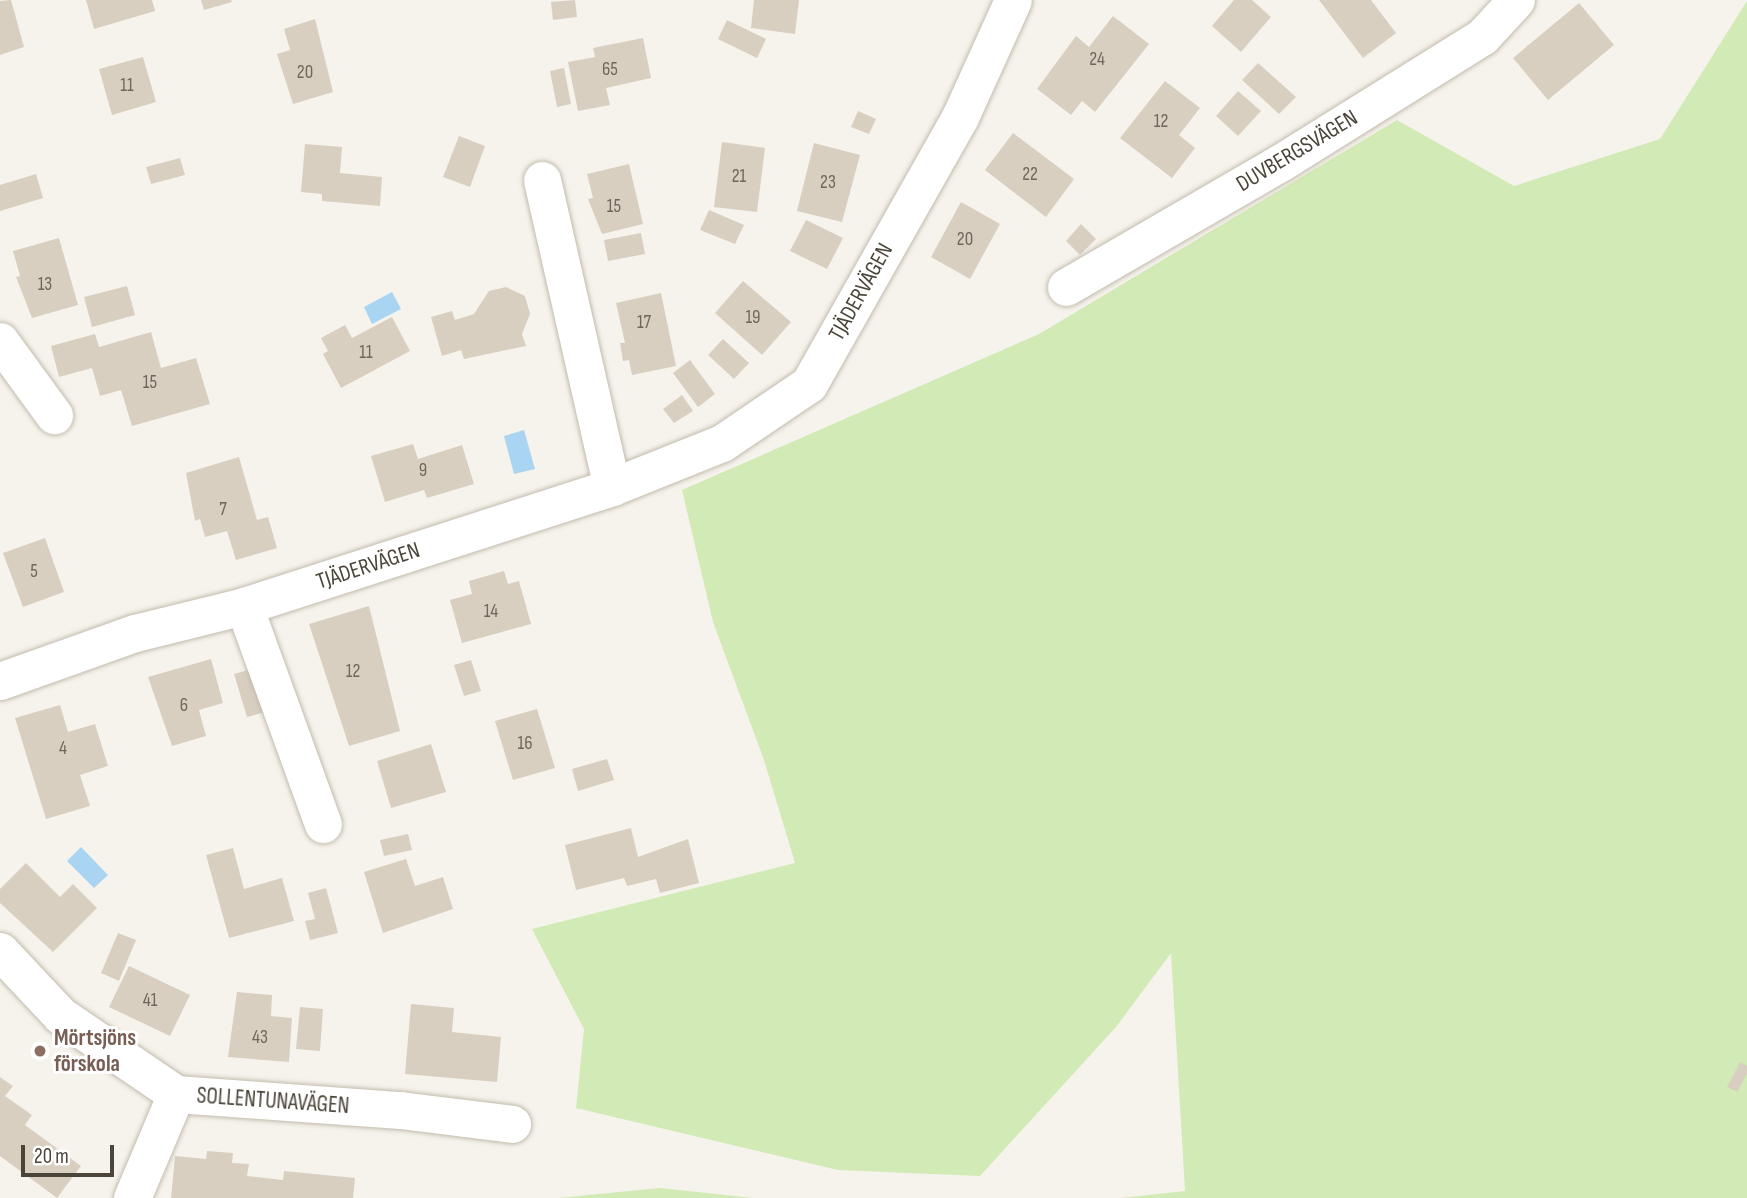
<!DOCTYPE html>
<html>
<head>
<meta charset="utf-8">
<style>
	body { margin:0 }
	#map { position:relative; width:1747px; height:1198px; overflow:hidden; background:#f6f3ec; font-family:"Sofia Sans Condensed",sans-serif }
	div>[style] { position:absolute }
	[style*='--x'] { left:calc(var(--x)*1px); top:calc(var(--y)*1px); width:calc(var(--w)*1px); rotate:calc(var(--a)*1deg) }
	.green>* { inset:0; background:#d2eab5 }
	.water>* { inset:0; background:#a9d4f2 }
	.building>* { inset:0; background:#d8cfc1 }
	.roads { filter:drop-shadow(0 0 2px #c2bbae) drop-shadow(0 0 2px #c2bbae) }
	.minor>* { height:37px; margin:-18.5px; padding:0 18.5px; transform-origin:18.5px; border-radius:18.5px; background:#fff }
	.dots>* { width:19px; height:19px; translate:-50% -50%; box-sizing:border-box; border:4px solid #fff; border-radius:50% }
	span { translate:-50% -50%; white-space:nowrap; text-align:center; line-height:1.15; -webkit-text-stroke:6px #fff; paint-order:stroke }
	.number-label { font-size:19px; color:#6e675b }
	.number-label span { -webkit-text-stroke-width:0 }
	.street-label { font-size:23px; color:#4b4439 }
	.education-label { font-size:23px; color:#785e54; font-weight:700 }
	.left { translate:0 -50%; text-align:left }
	.scale { position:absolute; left:21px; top:1145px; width:93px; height:32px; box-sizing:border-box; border:4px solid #4b4439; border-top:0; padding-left:9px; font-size:21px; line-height:24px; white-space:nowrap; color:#4b4439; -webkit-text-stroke:5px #fff; paint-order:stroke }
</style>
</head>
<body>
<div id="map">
	<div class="green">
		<div style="clip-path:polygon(1747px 1px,1747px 1198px,1121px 1198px,1185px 1191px,1171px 953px,1116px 1027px,980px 1176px,838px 1170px,576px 1108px,584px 1029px,532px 929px,795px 863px,764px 760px,713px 622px,682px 490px,1039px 334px,1397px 120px,1514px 186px,1660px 139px)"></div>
		<div style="clip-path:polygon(660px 1188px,753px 1198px,558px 1198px)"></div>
	</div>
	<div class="water">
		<div style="clip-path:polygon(392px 292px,401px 309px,372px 324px,364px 307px)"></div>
		<div style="clip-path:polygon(524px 430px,535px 469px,514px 474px,504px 436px)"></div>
		<div style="clip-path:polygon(81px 847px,108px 875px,94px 888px,67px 861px)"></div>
	</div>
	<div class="building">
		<div style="clip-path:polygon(11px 0,24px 47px,0 55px,0 1px)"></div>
		<div style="clip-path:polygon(86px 0,152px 0,155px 11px,94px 29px)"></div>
		<div style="clip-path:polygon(201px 0,231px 0,232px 2px,204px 10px)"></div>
		<div style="clip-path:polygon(575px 0,577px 17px,553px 20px,551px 2px)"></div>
		<div style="clip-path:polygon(754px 0,799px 0,795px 34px,751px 28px)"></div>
		<div style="clip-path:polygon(1234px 0,1252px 0,1271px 17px,1241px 52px,1212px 26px)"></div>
		<div style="clip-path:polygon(1319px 0,1371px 0,1396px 33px,1363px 58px)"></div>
		<div style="clip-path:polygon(1579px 3px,1614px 45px,1548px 100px,1513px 58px)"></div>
		<div style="clip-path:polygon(1113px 16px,1149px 44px,1095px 112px,1082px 101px,1071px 115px,1037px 89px,1076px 36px,1089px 47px)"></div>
		<div style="clip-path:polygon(315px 19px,333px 92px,293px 104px,277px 54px,290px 50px,284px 29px)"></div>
		<div style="clip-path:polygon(727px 20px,766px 39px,757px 58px,718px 39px)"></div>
		<div style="clip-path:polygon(643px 38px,651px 78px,606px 88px,610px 105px,578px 111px,568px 62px,595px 57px,593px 48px)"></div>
		<div style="clip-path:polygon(143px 57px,156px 102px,112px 115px,99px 69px)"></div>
		<div style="clip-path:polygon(1258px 63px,1296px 97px,1279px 114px,1242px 80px)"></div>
		<div style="clip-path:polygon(564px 68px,571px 104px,557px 107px,550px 71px)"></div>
		<div style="clip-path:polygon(1165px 81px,1200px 108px,1179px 135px,1195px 148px,1172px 178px,1120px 138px)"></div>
		<div style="clip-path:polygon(1238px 91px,1261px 111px,1238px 136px,1216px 116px)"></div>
		<div style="clip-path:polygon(858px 111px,876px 119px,869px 134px,851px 127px)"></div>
		<div style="clip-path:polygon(1013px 133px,1074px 179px,1046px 217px,985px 170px)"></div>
		<div style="clip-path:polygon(459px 136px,485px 146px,470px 187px,443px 177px)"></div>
		<div style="clip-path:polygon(722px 142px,765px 148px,757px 212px,714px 207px)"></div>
		<div style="clip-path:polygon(814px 143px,860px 155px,842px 222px,797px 211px)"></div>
		<div style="clip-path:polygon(305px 144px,342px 147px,340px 173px,382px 177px,380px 206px,322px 201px,322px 194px,301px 192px)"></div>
		<div style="clip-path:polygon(180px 158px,185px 175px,151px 184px,146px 167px)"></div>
		<div style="clip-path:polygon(629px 164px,643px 224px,602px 234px,588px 199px,593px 198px,587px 174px)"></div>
		<div style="clip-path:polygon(36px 174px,43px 198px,0 211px,0 185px)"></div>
		<div style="clip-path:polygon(961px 202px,1000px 224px,970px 279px,931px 257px)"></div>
		<div style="clip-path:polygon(709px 210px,744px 225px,735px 244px,700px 230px)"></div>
		<div style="clip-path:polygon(806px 220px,843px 238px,827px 269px,790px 251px)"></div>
		<div style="clip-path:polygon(1081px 224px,1096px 239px,1080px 255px,1066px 241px)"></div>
		<div style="clip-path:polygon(641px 233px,645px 254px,608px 261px,604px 240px)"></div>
		<div style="clip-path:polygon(59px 238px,78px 305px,32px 318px,16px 277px,20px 276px,13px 251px)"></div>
		<div style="clip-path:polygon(743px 281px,791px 322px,762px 355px,715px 313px)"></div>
		<div style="clip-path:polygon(127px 286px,135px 315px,92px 327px,84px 297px)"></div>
		<div style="clip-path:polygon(506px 287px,525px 296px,530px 314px,522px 334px,526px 346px,464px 359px,461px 350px,442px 356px,431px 317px,452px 311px,455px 320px,474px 314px,489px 291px)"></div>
		<div style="clip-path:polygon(661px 293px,676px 366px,632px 375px,629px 360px,623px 361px,620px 343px,625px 343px,616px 303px)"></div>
		<div style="clip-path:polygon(392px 317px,410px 351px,341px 388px,323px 354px,328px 351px,321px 338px,345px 325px,352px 338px)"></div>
		<div style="clip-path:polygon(151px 332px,161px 368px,196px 358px,210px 404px,132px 426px,121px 390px,100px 396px,92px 368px,59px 377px,51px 346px,95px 334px,99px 347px)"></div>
		<div style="clip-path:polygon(723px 339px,749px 363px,734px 379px,708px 355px)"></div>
		<div style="clip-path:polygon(690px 360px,715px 394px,698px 407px,673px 373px)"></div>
		<div style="clip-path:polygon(682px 395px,693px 411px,674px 423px,663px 409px)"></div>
		<div style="clip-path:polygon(413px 444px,418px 459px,462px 445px,474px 484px,427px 498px,424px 490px,385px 502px,371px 456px)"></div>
		<div style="clip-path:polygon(239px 457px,257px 520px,268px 517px,277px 548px,236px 560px,227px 531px,205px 537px,200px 519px,195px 521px,186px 473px)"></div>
		<div style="clip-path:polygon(45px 538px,64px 592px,23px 607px,3px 553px)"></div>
		<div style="clip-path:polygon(504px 571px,508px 584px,519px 581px,531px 624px,462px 643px,450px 600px,472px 594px,469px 581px)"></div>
		<div style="clip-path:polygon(369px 606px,400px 731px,349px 746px,309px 624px)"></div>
		<div style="clip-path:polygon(211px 659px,223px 703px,199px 710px,206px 736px,172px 746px,148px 677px)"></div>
		<div style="clip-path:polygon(471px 660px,481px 691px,464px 696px,454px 665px)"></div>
		<div style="clip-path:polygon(252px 669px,265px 712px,247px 717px,234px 674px)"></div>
		<div style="clip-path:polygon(60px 705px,68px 732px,95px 724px,108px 766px,80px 775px,90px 806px,46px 819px,15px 718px)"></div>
		<div style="clip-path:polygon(537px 709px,555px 768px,513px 780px,495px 721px)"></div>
		<div style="clip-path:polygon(431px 744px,446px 792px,391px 808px,377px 761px)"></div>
		<div style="clip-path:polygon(607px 759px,614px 780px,578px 791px,572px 769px)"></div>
		<div style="clip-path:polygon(631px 828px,638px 857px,688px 839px,699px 883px,660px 893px,656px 879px,627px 886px,624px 878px,576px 890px,565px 845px)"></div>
		<div style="clip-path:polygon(408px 834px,412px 850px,384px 856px,380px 840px)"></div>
		<div style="clip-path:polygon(233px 848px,244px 889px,282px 878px,294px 921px,229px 938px,206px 855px)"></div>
		<div style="clip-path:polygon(406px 859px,415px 886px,443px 877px,453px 909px,383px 933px,364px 872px)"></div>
		<div style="clip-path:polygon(26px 863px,60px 897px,73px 884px,97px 908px,53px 952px,0 903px,0 889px)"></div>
		<div style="clip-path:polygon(326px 888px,338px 933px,310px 940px,305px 921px,315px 919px,308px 893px)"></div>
		<div style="clip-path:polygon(118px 933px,136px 940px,119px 981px,101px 973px)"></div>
		<div style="clip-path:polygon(129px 966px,190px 995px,170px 1036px,109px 1007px)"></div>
		<div style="clip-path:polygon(237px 992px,272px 995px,271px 1016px,292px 1018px,289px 1062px,228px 1057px)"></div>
		<div style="clip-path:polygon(411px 1004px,454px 1008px,452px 1032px,501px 1037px,497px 1082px,405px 1074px)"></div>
		<div style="clip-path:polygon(300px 1007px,323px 1009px,320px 1051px,296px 1049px)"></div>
		<div style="clip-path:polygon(1740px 1062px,1747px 1066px,1747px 1074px,1737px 1092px,1727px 1087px)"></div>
		<div style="clip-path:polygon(0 1077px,13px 1086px,5px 1096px,32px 1115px,25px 1125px,81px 1166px,57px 1198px,0 1156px)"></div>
		<div style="clip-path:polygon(207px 1151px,233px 1153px,232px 1163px,249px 1164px,247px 1176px,283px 1180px,284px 1171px,355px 1178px,353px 1198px,171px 1198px,175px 1156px,206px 1159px)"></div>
	</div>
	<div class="roads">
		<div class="minor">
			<div style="--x:542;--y:180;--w:315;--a:77.2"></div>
			<div style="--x:1066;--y:287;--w:247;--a:-30.1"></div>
			<div style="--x:1280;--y:163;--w:238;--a:-32"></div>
			<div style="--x:1482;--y:37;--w:50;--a:-47.4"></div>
			<div style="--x:0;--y:341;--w:92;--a:53.9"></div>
			<div style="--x:244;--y:606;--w:232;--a:70.1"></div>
			<div style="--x:0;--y:681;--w:143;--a:-19.6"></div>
			<div style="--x:135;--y:633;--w:112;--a:-13.9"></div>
			<div style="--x:244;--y:606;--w:387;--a:-17.9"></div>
			<div style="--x:612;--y:487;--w:118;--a:-21.8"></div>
			<div style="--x:722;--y:443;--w:105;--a:-34.1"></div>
			<div style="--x:809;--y:384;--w:307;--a:-60.5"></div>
			<div style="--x:960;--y:117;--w:128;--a:-65.6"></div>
			<div style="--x:0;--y:951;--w:88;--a:46.8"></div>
			<div style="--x:60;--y:1015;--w:140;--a:34.3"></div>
			<div style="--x:176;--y:1094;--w:225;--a:4.1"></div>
			<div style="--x:400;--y:1110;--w:113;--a:7.1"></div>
			<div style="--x:132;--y:1198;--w:113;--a:-67.1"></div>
		</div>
	</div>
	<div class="dots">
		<div style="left:40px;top:1051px;background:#8d6e63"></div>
	</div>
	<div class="number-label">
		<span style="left:1097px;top:60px">24</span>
		<span style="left:610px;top:70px">65</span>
		<span style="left:305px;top:73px">20</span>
		<span style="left:127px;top:86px">11</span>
		<span style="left:1161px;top:122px">12</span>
		<span style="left:1030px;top:175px">22</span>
		<span style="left:739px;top:177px">21</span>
		<span style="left:828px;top:183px">23</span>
		<span style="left:614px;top:207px">15</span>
		<span style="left:965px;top:240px">20</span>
		<span style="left:45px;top:285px">13</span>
		<span style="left:753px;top:318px">19</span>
		<span style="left:644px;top:323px">17</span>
		<span style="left:366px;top:353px">11</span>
		<span style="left:150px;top:383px">15</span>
		<span style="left:423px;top:471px">9</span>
		<span style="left:223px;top:510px">7</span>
		<span style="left:34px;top:572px">5</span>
		<span style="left:491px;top:612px">14</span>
		<span style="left:353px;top:672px">12</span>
		<span style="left:184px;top:706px">6</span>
		<span style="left:525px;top:744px">16</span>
		<span style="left:63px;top:749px">4</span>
		<span style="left:150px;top:1001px">41</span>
		<span style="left:260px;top:1038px">43</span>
	</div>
	<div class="street-label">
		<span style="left:1297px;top:151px;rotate:-31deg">DUVBERGSVÄGEN</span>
		<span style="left:861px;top:292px;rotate:-61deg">TJÄDERVÄGEN</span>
		<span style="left:368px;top:566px;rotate:-18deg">TJÄDERVÄGEN</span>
		<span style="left:273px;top:1101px;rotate:4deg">SOLLENTUNAVÄGEN</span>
	</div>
	<div class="education-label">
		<span class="left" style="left:54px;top:1051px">Mörtsjöns<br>förskola</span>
	</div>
	<div class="scale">20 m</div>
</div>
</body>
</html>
